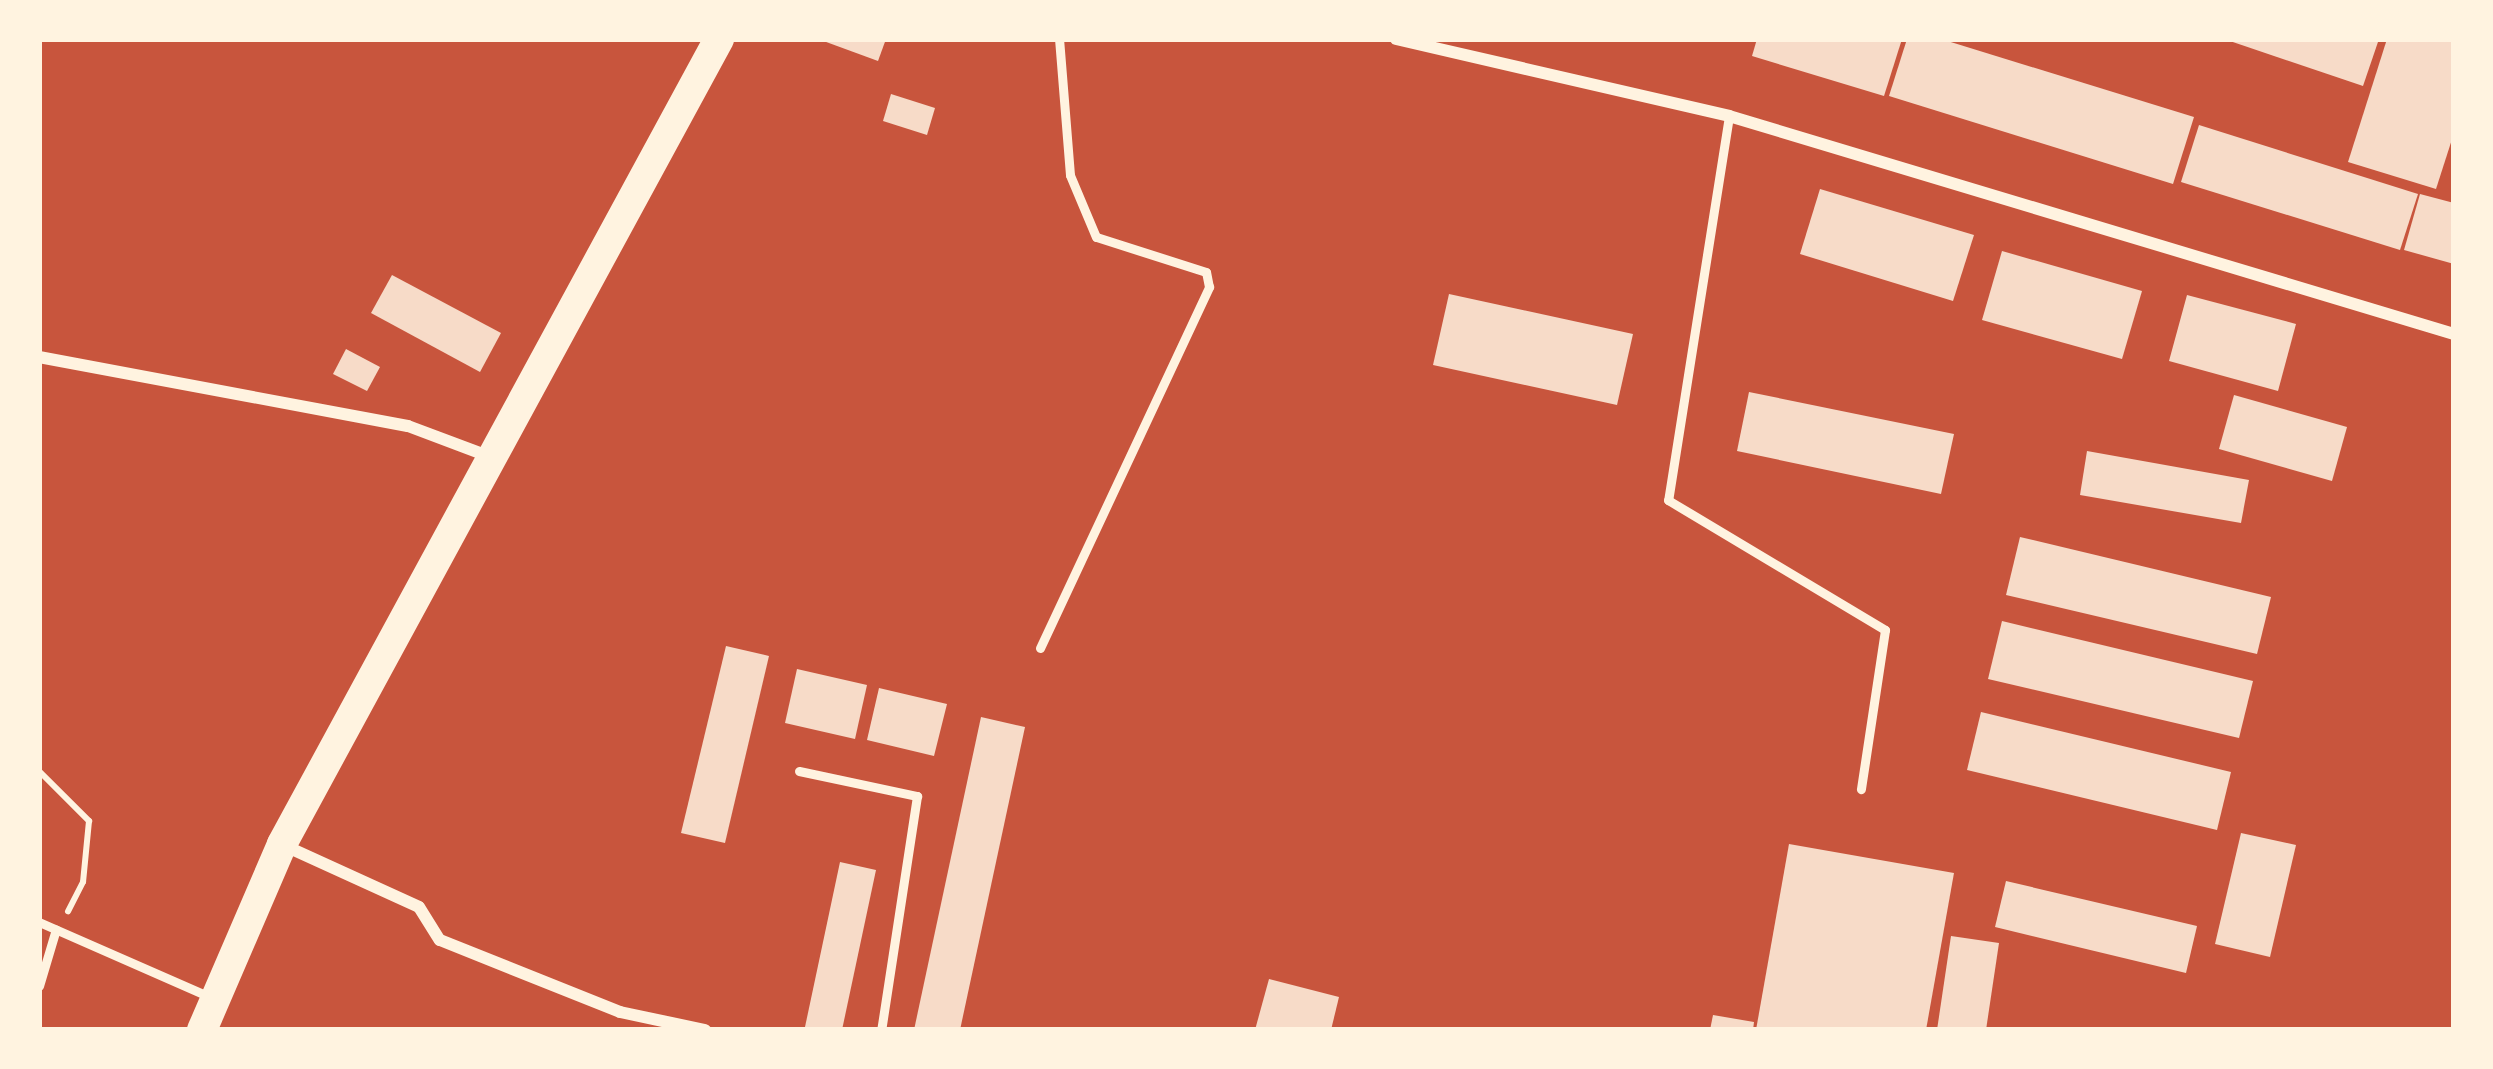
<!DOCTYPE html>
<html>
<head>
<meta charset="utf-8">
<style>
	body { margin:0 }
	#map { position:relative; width:2493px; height:1069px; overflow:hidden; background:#c8553d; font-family:"Exo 2",sans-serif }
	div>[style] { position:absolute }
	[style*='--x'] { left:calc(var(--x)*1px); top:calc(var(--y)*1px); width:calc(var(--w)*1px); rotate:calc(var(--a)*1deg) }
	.building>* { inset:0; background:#f7dbc8 }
	.path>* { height:6px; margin:-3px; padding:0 3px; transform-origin:3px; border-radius:3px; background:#fff3e0 }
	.service>* { height:9px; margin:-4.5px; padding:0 4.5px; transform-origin:4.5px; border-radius:4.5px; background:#fff3e0 }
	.minor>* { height:12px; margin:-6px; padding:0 6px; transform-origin:6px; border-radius:6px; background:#fff3e0 }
	.primary>* { height:30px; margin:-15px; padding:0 15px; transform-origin:15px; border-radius:15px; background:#fff3e0 }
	span { translate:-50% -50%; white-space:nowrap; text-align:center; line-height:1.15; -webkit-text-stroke:10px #fff3e0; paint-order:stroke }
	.frame { position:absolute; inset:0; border:42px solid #fff3e0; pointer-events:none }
</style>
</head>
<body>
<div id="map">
	<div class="building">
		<div style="clip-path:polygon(818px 39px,886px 39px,878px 61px)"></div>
		<div style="clip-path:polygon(1757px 39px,1902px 39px,1884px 96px,1752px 56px)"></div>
		<div style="clip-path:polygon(1907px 39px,1941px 39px,2194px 117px,2173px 184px,1889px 96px)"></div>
		<div style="clip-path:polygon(2224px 39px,2379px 39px,2363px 86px)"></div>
		<div style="clip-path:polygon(2387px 39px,2454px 39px,2454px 133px,2436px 189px,2348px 162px)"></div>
		<div style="clip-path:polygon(891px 94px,935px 108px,927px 135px,883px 121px)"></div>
		<div style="clip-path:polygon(2199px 125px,2418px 194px,2400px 250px,2181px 182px)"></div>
		<div style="clip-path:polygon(1820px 189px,1974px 235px,1953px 301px,1800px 254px)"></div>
		<div style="clip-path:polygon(2420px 194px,2454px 203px,2454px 264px,2404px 250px)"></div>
		<div style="clip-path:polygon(2002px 251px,2142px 291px,2122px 359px,1982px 320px)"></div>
		<div style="clip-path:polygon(392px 275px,501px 333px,480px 372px,371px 313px)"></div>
		<div style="clip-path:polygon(1449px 294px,1633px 334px,1617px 405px,1433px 365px)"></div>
		<div style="clip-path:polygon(2187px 295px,2296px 324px,2278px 391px,2169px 361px)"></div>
		<div style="clip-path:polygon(346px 349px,380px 367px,367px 391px,333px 374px)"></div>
		<div style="clip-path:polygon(1749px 392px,1954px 434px,1941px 494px,1737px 451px)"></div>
		<div style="clip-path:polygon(2234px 395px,2347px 427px,2332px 481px,2219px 449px)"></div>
		<div style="clip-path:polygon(2087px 451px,2249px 480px,2241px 523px,2080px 495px)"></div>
		<div style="clip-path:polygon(2020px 537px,2271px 597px,2257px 654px,2006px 595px)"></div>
		<div style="clip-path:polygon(2002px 621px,2253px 681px,2239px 738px,1988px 679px)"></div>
		<div style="clip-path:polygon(726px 646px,769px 656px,725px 843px,681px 833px)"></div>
		<div style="clip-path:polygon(797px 669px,867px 685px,855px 739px,785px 723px)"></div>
		<div style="clip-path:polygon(879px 688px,947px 704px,934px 756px,867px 740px)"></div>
		<div style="clip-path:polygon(1981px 712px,2231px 772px,2217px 830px,1967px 770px)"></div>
		<div style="clip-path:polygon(981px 717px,1025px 727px,960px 1030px,914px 1030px)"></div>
		<div style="clip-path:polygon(2241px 833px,2296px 845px,2270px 957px,2215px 944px)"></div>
		<div style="clip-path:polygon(1789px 844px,1954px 873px,1926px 1030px,1756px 1030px)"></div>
		<div style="clip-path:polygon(840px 862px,876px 870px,842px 1030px,817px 1030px,805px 1027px)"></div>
		<div style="clip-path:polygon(2006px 881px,2197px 926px,2186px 973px,1995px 927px)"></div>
		<div style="clip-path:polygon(1951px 936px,1999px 943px,1986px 1030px,1937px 1030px)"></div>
		<div style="clip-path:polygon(1269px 979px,1339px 997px,1331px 1030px,1255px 1030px)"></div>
		<div style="clip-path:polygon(1713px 1015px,1754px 1022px,1753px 1030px,1710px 1030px)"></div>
	</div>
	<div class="path">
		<div style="--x:39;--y:771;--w:71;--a:45"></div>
		<div style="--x:89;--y:821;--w:61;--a:95.6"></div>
		<div style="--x:83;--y:882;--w:33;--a:117"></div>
	</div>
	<div class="service">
		<div style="--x:1729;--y:116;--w:389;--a:99"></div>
		<div style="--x:1668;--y:500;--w:253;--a:30.9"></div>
		<div style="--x:1885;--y:630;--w:161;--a:98.6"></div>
		<div style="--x:1040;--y:648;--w:399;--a:-64.9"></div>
		<div style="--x:1209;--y:287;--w:15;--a:-101"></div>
		<div style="--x:1206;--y:272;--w:115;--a:-162.3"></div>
		<div style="--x:1096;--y:237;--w:67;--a:-112.8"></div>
		<div style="--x:1070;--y:175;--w:136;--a:-94.6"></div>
		<div style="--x:799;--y:771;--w:121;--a:12"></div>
		<div style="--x:917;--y:796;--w:237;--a:98.7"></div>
		<div style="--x:39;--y:922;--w:189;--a:23.7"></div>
		<div style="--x:39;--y:986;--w:59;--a:-73.4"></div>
	</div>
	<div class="minor">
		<div style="--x:1396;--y:39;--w:342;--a:13"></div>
		<div style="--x:1729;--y:116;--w:757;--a:16.74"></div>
		<div style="--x:39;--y:357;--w:375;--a:10.6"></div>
		<div style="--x:408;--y:426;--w:85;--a:20.6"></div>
		<div style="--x:283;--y:845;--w:149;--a:24.5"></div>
		<div style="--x:419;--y:907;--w:39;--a:58"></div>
		<div style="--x:440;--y:940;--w:194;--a:21.8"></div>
		<div style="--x:620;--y:1012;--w:87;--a:12"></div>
	</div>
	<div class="primary">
		<div style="--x:202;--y:1030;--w:202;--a:-66.7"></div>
		<div style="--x:282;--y:844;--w:916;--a:-61.5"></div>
	</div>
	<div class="frame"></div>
</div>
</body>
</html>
